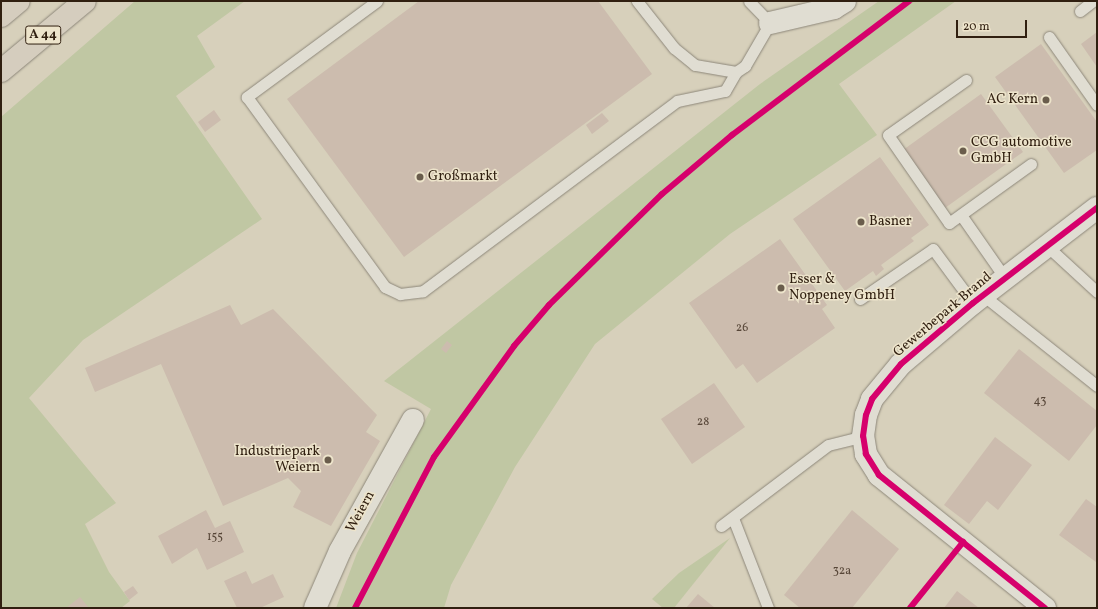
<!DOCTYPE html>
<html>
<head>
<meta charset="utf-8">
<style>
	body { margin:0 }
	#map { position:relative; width:1098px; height:609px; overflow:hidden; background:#d7d0bb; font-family:Vollkorn,serif }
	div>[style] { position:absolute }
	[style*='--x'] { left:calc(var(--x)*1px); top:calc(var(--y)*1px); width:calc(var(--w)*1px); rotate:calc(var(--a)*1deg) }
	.green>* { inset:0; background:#c0c7a3 }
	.building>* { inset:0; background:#ccbcae }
	.roads { filter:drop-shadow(0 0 1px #8d877a) drop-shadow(0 0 1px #8d877a) }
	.lane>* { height:11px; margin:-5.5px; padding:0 5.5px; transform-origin:5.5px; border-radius:5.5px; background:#e0ddd2 }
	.street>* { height:22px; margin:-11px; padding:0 11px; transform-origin:11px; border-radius:11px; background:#e0ddd2 }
	.highway>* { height:22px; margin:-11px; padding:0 11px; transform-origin:11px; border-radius:11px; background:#d5cdbe }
	.cycleway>* { height:6px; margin:-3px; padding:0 3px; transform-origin:3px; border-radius:3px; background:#d6006c }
	.dots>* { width:11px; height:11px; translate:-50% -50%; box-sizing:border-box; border:2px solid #ede4cb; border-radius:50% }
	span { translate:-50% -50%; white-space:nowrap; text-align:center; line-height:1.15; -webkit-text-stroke:3px #ede4cb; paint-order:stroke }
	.number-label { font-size:12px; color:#574638 }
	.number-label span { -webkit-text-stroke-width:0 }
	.shield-label span { padding:1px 3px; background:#ede4cb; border:1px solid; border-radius:3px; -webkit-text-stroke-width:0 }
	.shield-label { font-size:13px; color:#301f10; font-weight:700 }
	.poi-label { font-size:14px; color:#301f10 }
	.right { translate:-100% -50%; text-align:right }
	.left { translate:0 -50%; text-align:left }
	.street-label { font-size:14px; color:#301f10 }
	.frame { position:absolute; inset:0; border:2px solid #301f10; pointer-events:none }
	.scale { position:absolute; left:956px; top:20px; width:71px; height:18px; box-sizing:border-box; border:2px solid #301f10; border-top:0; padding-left:5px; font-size:12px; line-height:14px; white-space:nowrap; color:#301f10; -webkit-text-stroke:3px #ede4cb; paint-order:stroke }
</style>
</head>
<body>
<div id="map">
	<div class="green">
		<div style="clip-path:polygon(135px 1px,245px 1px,197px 36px,215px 67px,176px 96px,262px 219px,83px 340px,29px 398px,116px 503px,85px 524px,109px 572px,130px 601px,121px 608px,1px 608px,1px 117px)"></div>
		<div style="clip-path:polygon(879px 1px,956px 1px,839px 84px,877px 135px,730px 234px,595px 344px,515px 467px,451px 585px,444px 608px,336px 608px,357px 553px,431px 409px,384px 381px,760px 84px)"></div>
		<div style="clip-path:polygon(730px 538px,674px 608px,663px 608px,652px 599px,679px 573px)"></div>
	</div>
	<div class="building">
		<div style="clip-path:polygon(419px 1px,598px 1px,652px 74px,404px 257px,287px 99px)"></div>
		<div style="clip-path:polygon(1097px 32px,1097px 67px,1081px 44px)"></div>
		<div style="clip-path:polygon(1041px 44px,1097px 122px,1097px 150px,1064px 173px,995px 77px)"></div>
		<div style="clip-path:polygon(981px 94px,1023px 152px,945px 208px,903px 150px)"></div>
		<div style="clip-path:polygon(214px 110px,221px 120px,205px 132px,198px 122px)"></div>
		<div style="clip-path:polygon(602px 113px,609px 121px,592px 134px,586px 125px)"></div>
		<div style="clip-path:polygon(880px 157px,929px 225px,911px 238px,914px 241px,881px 265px,884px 269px,876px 276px,873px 271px,845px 291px,793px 219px)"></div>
		<div style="clip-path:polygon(780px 239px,827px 305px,822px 309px,835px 328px,757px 383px,743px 364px,736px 369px,689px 303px)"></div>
		<div style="clip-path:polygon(230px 305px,241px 325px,273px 309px,377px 415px,366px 432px,380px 441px,331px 526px,293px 507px,301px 491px,288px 478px,223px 506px,161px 364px,95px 392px,85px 368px)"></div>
		<div style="clip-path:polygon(447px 341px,452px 345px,446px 353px,441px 349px)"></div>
		<div style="clip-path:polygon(1019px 349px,1097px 411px,1097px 425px,1069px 461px,984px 393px)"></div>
		<div style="clip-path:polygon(714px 383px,745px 427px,692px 464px,661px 419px)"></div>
		<div style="clip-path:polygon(995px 437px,1032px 465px,998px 510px,987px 501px,969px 524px,944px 505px)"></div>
		<div style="clip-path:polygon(1086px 499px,1097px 507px,1096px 562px,1059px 535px)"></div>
		<div style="clip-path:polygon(206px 510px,215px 528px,230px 521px,244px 552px,207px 570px,197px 548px,172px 564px,158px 536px)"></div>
		<div style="clip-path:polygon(852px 510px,899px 549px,852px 608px,800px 608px,784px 595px)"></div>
		<div style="clip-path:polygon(246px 571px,252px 584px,273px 574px,284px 597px,260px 608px,237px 608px,224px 581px)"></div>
		<div style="clip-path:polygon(133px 586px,138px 593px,129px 600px,124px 592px)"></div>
		<div style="clip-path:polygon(957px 591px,979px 608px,944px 608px)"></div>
		<div style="clip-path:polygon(698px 594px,715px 608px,686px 608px)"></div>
		<div style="clip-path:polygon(80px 597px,89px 608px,66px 608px)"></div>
	</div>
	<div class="roads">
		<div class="lane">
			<div style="--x:377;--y:1;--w:162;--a:143.6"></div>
			<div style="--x:247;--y:97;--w:235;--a:54"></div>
			<div style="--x:385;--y:287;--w:17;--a:25"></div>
			<div style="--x:400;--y:294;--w:23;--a:-7"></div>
			<div style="--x:423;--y:291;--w:317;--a:-36.8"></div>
			<div style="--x:677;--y:101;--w:49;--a:-11.8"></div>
			<div style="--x:725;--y:91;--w:22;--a:-60"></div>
			<div style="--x:736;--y:72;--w:42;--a:-170.3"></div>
			<div style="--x:695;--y:65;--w:27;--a:-141"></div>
			<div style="--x:674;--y:48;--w:60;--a:-128.2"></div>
			<div style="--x:1080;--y:11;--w:16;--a:-38"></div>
			<div style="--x:1049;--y:37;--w:83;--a:54.8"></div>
			<div style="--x:736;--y:72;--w:11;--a:-34"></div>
			<div style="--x:745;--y:66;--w:50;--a:-59.8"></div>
			<div style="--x:770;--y:23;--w:30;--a:-134"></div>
			<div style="--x:966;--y:80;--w:95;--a:144.8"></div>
			<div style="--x:888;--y:135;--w:107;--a:55.3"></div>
			<div style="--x:949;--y:223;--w:101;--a:-35.7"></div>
			<div style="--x:961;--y:215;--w:77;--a:55.1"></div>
			<div style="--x:1047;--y:246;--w:68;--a:42.6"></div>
			<div style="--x:984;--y:296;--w:144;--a:38.5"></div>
			<div style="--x:860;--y:299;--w:88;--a:-34.4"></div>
			<div style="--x:933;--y:249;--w:67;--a:53.5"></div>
			<div style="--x:733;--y:518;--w:97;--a:68.7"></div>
			<div style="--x:721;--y:526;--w:134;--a:-37.1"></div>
			<div style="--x:828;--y:445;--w:36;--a:-14"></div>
		</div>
		<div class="street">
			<div style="--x:770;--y:23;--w:66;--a:-13.2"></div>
			<div style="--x:834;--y:8;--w:13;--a:-32"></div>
			<div style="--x:315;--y:608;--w:62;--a:-66.3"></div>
			<div style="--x:340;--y:551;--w:150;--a:-60.9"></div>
			<div style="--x:1045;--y:608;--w:213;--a:-141.3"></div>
			<div style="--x:879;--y:475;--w:25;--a:-122"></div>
			<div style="--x:866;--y:454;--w:18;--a:-99"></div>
			<div style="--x:863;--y:436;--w:21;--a:-82"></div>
			<div style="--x:866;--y:415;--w:17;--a:-69"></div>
			<div style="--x:872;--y:399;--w:45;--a:-50.4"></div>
			<div style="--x:901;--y:364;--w:94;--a:-40.3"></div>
			<div style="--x:973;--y:303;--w:156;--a:-37.5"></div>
		</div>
		<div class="highway">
			<div style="--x:1;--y:16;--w:23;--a:-40"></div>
			<div style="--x:1;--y:71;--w:109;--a:-39.8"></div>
		</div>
	</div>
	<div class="cycleway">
		<div style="--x:355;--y:608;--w:170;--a:-62.4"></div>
		<div style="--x:434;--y:457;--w:137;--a:-54.2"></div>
		<div style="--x:514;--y:346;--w:54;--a:-49.5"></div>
		<div style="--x:549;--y:305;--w:158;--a:-44.5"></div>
		<div style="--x:662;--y:194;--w:92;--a:-40.1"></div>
		<div style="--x:732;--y:135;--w:222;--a:-37.1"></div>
		<div style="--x:910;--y:608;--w:85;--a:-51.2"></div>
		<div style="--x:1045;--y:608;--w:213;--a:-141.3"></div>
		<div style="--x:879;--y:475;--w:25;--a:-122"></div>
		<div style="--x:866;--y:454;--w:18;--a:-99"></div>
		<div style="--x:863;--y:436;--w:21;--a:-82"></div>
		<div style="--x:866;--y:415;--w:17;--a:-69"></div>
		<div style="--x:872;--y:399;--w:45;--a:-50.4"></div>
		<div style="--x:901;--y:364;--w:94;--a:-40.3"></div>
		<div style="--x:973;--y:303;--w:156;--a:-37.5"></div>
	</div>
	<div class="dots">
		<div style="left:1046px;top:100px;background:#6a5d4c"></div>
		<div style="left:963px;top:151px;background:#6a5d4c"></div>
		<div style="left:420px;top:177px;background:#6a5d4c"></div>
		<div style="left:861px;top:222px;background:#6a5d4c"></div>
		<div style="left:781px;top:288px;background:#6a5d4c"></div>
		<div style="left:328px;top:460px;background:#6a5d4c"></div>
	</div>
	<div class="number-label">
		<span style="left:742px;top:329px">26</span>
		<span style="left:1040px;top:402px">43</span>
		<span style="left:703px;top:423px">28</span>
		<span style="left:215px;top:538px">155</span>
		<span style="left:842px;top:572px">32a</span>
	</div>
	<div class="shield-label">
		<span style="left:43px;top:35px">A 44</span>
	</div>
	<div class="poi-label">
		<span class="right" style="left:1038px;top:100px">AC Kern</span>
		<span class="left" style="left:971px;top:151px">CCG automotive<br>GmbH</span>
		<span class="left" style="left:428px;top:177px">Großmarkt</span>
		<span class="left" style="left:869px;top:222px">Basner</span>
		<span class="left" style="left:789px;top:288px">Esser &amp;<br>Noppeney GmbH</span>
		<span class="right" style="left:320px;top:460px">Industriepark<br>Weiern</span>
	</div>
	<div class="street-label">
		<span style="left:943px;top:315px;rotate:-40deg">Gewerbepark Brand</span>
		<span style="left:361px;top:512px;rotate:-61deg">Weiern</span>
	</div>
	<div class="frame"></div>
	<div class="scale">20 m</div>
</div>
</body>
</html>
